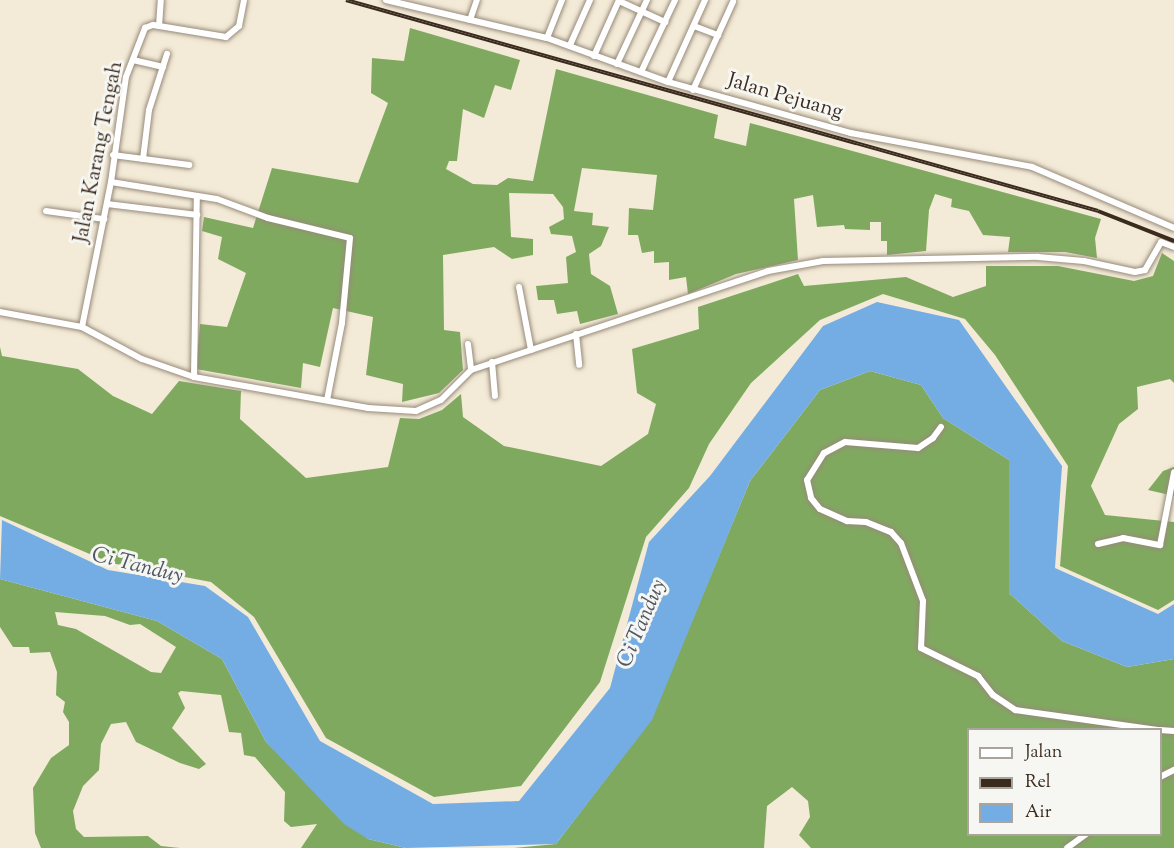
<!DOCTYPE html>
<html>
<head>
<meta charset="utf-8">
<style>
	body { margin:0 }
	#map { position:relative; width:1174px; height:848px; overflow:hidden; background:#f3ead7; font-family:"Sorts Mill Goudy",serif }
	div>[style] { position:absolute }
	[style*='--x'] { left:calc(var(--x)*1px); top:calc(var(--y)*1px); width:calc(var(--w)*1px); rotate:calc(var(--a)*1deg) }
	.forest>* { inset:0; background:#80a960 }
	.water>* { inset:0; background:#74ade4 }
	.roads { filter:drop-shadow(0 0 2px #978a7a) drop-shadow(0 0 2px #978a7a) }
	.minor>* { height:6px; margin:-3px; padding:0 3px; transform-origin:3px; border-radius:3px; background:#fff }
	.rail>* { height:4px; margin-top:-2px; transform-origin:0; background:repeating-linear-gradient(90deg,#f6f6f2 0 4.5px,#3b2a1e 0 9px); box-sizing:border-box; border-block:2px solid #3b2a1e }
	span { translate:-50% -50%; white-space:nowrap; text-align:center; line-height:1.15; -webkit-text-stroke:6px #f6f6f2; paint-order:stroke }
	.street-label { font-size:21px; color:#3b2a1e }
	.water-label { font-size:22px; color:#4f5863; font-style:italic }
	.legend { position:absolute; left:967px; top:728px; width:195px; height:108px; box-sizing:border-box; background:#f6f6f2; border:2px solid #aba49d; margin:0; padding:8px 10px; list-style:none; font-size:18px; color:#3b2a1e }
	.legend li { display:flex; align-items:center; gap:12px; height:30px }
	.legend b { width:30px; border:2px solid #aba49d }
</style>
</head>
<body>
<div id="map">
	<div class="forest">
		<div style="clip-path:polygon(410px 28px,520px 60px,511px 90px,495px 85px,484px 118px,463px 109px,457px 161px,449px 161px,446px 169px,473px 184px,497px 185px,508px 178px,533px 181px,556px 69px,718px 115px,714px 138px,746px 146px,750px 123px,1101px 219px,1095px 238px,1097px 258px,1065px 252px,1008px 252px,1010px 237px,983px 235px,969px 211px,951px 207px,952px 199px,935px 194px,929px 210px,926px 251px,887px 255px,887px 241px,881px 241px,881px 222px,870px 222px,870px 230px,845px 229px,844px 225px,817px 227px,813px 195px,794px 199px,798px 260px,736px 274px,688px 294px,686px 277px,669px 280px,669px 262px,654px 263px,654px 251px,642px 253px,638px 235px,628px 235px,629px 208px,653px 210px,657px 175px,582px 168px,574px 211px,593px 213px,592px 225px,609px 227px,601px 246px,589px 254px,591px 274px,610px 286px,618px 314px,580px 324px,577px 311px,557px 314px,554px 300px,538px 300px,536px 286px,568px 283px,566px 257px,576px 252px,572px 236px,551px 234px,549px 227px,564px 219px,563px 207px,553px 194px,509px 193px,511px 237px,533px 239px,533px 255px,512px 259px,494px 247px,443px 255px,444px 330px,460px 332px,463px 370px,439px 393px,402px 402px,403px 384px,366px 375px,373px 317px,333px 308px,320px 367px,303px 363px,301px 388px,196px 369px,200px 324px,227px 327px,246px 273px,218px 259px,222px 237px,202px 231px,204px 217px,253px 228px,272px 168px,358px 183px,388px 103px,371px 93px,372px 58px,404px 61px)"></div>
		<div style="clip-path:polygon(1162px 253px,1174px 261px,1174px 383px,1170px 379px,1137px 387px,1138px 409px,1119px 424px,1091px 486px,1105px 515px,1174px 522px,1174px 600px,1158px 610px,1060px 566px,1068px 466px,995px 355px,965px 319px,883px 294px,820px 320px,751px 383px,709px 444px,689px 488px,646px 537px,600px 682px,521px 786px,434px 797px,326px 738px,254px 617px,211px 582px,111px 563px,0 516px,0 347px,2px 356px,78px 369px,113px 396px,152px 414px,179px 381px,241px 391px,240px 419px,306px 478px,388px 467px,400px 418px,419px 419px,442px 410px,461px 394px,463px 417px,504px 446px,601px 466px,648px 434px,656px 404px,637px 393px,632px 349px,699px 329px,698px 307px,798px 274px,804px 286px,906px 277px,953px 297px,986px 286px,986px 266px,1058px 266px,1134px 281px,1153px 276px)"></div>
		<div style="clip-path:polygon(evenodd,870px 371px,921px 385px,943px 418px,1009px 460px,1009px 593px,1062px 641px,1127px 667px,1174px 659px,1174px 848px,811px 848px,799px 835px,810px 817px,808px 801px,792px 787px,767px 806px,764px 848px,514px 848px,556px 844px,651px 720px,750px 481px,820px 390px,870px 371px,968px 730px,1160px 730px,1160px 834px,968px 834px,968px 730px)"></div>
		<div style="clip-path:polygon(1174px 467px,1174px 496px,1148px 490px,1163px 471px)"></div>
		<div style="clip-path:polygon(evenodd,0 579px,157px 621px,222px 659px,266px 742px,368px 839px,406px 848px,301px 848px,317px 824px,291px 827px,284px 821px,285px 792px,255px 757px,244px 755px,241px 733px,229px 732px,221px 695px,181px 691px,178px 693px,185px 708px,172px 728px,206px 764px,199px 769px,180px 763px,136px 742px,126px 722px,111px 724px,101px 744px,99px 770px,83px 786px,73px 811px,76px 829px,84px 837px,148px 836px,161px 846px,180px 848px,41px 848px,35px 833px,33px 788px,51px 758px,69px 745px,69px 722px,63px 712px,65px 702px,56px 695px,57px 672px,50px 652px,30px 653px,29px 647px,13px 647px,0 627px,0 579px,55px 612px,105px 616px,130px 625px,140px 624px,176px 647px,161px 673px,151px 672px,76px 629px,58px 625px,55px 612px)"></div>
	</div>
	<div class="water">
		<div style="clip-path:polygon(877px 302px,959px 320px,1062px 466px,1055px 568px,1158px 614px,1174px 604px,1174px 659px,1127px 667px,1062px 641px,1009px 593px,1009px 460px,943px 418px,921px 385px,870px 371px,820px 390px,750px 481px,652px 720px,556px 844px,406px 848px,368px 839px,344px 824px,266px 742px,222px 659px,157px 621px,0 579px,2px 520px,108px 570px,205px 586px,248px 617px,320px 741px,433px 804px,519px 801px,610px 688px,649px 542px,710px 476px,823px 326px)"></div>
	</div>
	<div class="roads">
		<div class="minor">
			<div style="--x:386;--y:0;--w:165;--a:13.3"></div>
			<div style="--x:547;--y:38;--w:129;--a:20"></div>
			<div style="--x:668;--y:82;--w:190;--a:15.6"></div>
			<div style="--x:851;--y:133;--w:184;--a:10.6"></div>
			<div style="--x:1032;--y:167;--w:155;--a:23.2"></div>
			<div style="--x:619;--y:1;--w:51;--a:24.5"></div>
			<div style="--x:470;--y:20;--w:21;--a:-71"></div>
			<div style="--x:159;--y:26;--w:26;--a:-86"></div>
			<div style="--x:694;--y:26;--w:26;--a:21"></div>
			<div style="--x:547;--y:38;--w:41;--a:-68.5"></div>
			<div style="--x:570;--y:45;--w:49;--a:-66"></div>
			<div style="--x:594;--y:56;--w:61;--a:-65.9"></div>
			<div style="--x:133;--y:60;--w:31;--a:13"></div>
			<div style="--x:617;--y:64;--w:71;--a:-64.9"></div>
			<div style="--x:641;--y:72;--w:80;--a:-64.7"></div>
			<div style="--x:668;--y:82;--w:90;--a:-65.7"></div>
			<div style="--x:693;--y:90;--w:97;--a:-65.6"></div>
			<div style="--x:113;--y:155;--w:77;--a:7.5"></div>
			<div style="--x:143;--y:159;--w:49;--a:-83"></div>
			<div style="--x:149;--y:110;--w:59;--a:-72.2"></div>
			<div style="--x:111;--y:182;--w:107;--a:9.1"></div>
			<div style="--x:217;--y:199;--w:54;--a:20.4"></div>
			<div style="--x:268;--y:218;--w:84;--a:13.7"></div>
			<div style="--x:350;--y:238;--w:85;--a:95.4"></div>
			<div style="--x:342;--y:323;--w:78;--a:101"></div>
			<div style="--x:107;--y:204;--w:91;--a:7"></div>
			<div style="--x:46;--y:211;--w:59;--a:7.9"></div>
			<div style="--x:519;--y:287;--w:64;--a:79.2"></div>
			<div style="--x:0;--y:312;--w:83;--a:10.4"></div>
			<div style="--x:82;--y:327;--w:148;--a:-78.7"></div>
			<div style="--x:111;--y:182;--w:106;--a:-81.9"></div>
			<div style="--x:126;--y:77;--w:53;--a:-68.8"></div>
			<div style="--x:145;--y:28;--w:9;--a:-21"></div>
			<div style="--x:153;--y:25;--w:74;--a:9.3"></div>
			<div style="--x:226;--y:37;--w:17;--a:-40"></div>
			<div style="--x:239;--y:26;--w:26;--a:-79"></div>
			<div style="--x:82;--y:327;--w:68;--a:28.1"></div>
			<div style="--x:142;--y:359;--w:55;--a:19.1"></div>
			<div style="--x:194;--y:377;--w:177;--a:10.1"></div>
			<div style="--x:368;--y:408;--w:48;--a:3.6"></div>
			<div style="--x:416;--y:411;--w:27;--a:-24"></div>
			<div style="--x:441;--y:400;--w:42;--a:-45"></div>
			<div style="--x:471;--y:370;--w:313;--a:-18.4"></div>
			<div style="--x:768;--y:271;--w:56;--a:-10.3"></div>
			<div style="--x:823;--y:261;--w:215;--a:-1.1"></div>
			<div style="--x:1038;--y:257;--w:46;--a:5"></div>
			<div style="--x:1084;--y:261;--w:52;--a:12.2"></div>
			<div style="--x:1135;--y:272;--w:10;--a:-11"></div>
			<div style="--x:1145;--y:270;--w:32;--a:-60"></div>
			<div style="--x:1161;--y:242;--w:14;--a:21"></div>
			<div style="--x:576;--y:334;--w:31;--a:84"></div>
			<div style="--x:468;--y:344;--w:26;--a:83"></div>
			<div style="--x:492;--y:362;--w:34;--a:85"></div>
			<div style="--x:194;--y:377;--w:181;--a:-89.1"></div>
			<div style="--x:941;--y:427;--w:14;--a:126"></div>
			<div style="--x:933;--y:438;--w:18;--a:146"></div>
			<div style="--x:918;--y:448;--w:73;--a:-175.3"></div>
			<div style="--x:845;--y:442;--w:24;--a:152"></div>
			<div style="--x:824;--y:453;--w:32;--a:122"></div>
			<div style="--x:807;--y:480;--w:18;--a:77"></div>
			<div style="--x:811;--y:498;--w:14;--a:51"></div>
			<div style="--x:820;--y:509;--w:30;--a:24"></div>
			<div style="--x:847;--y:521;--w:19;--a:3"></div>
			<div style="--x:866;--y:522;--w:27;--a:22"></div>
			<div style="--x:891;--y:532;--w:15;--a:48"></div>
			<div style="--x:901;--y:543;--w:62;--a:69.2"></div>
			<div style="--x:923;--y:601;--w:47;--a:92.4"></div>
			<div style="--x:921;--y:648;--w:64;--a:26.2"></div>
			<div style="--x:978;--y:676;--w:24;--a:52"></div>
			<div style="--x:993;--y:695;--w:27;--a:34"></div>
			<div style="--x:1015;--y:710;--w:144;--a:8"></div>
			<div style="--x:1098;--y:544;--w:26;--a:-13"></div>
			<div style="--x:1123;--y:538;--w:38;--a:11"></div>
			<div style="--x:1160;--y:545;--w:74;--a:-79.1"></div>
			<div style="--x:1160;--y:730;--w:14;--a:4"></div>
			<div style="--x:1160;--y:777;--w:16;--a:-27"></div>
			<div style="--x:1067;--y:848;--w:24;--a:-36"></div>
		</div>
	</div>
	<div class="rail">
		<div style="--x:346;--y:0;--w:781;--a:15.67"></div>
		<div style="--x:1098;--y:211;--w:82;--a:21.5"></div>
	</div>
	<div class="street-label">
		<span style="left:785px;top:97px;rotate:16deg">Jalan Pejuang</span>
		<span style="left:99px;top:152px;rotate:-79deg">Jalan Karang Tengah</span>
	</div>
	<div class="water-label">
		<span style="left:137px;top:567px;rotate:14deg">Ci Tanduy</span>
		<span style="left:643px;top:624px;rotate:-67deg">Ci Tanduy</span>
	</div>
	<ul class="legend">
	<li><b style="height:8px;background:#fff"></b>Jalan</li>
	<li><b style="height:8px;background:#3b2a1e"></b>Rel</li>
	<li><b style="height:16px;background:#74ade4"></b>Air</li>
	</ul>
</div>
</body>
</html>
